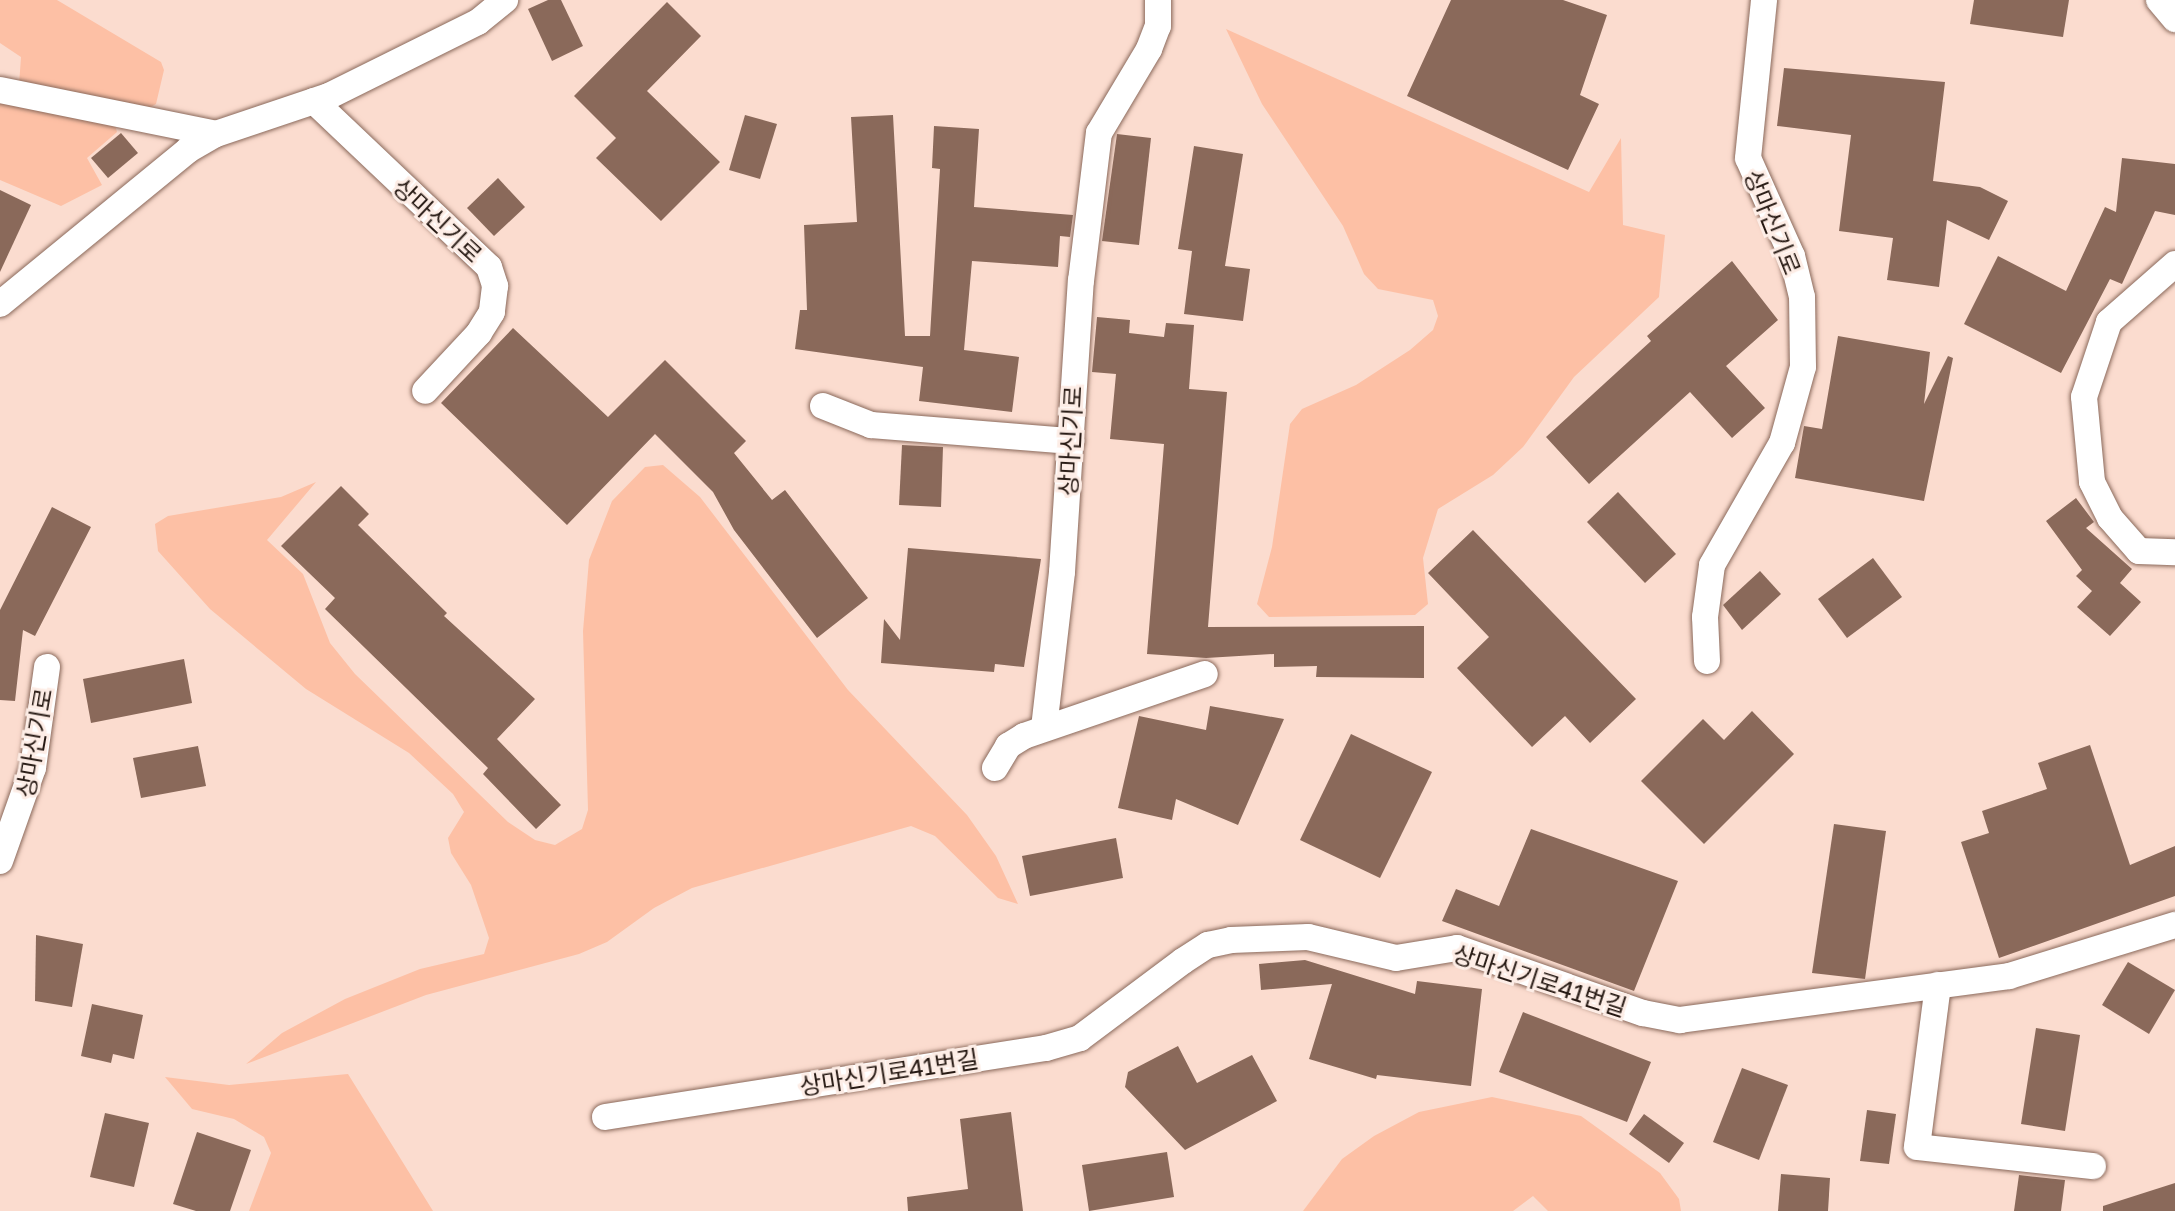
<!DOCTYPE html>
<html>
<head>
<meta charset="utf-8">
<style>
	body { margin:0 }
	#map { position:relative; width:2175px; height:1211px; overflow:hidden; background:#fbdccf; font-family:"Golos Text","Noto Sans KR",sans-serif }
	div>[style] { position:absolute }
	[style*='--x'] { left:calc(var(--x)*1px); top:calc(var(--y)*1px); width:calc(var(--w)*1px); rotate:calc(var(--a)*1deg) }
	.green>* { inset:0; background:#fdc0a5 }
	.building>* { inset:0; background:#8a695a }
	.roads { filter:drop-shadow(0 0 2px #8a695b) drop-shadow(0 0 2px #8a695b) }
	.minor>* { height:26px; margin:-13px; padding:0 13px; transform-origin:13px; border-radius:13px; background:#fff }
	span { translate:-50% -50%; white-space:nowrap; text-align:center; line-height:1.15; -webkit-text-stroke:6px #fdede6; paint-order:stroke }
	.street-label { font-size:24px; color:#261913 }
</style>
</head>
<body>
<div id="map">
	<div class="green">
		<div style="clip-path:polygon(0 0,57px 0,161px 62px,164px 70px,156px 104px,149px 108px,19px 85px,21px 57px,0 43px)"></div>
		<div style="clip-path:polygon(1226px 29px,1589px 192px,1621px 138px,1623px 225px,1665px 235px,1659px 297px,1574px 377px,1523px 447px,1493px 475px,1438px 509px,1423px 558px,1428px 604px,1415px 615px,1269px 617px,1257px 604px,1272px 547px,1290px 424px,1302px 409px,1356px 385px,1410px 350px,1433px 330px,1438px 316px,1433px 300px,1378px 289px,1364px 274px,1343px 226px,1262px 104px)"></div>
		<div style="clip-path:polygon(0 100px,115px 125px,117px 132px,87px 158px,102px 185px,61px 206px,0 180px)"></div>
		<div style="clip-path:polygon(663px 465px,700px 497px,848px 690px,967px 815px,996px 856px,1018px 904px,998px 898px,935px 836px,911px 826px,692px 888px,654px 908px,607px 942px,579px 954px,426px 995px,246px 1064px,282px 1033px,345px 999px,420px 969px,484px 954px,489px 938px,471px 885px,451px 853px,448px 838px,464px 812px,453px 794px,409px 753px,306px 689px,210px 609px,158px 551px,155px 524px,168px 516px,281px 497px,316px 482px,267px 540px,303px 574px,330px 643px,355px 674px,508px 822px,535px 840px,555px 845px,582px 829px,588px 810px,583px 631px,589px 560px,612px 501px,645px 467px)"></div>
		<div style="clip-path:polygon(348px 1074px,433px 1211px,249px 1211px,271px 1153px,264px 1137px,234px 1119px,192px 1109px,165px 1077px,229px 1085px)"></div>
		<div style="clip-path:polygon(1492px 1097px,1581px 1116px,1660px 1173px,1679px 1199px,1681px 1211px,1548px 1211px,1533px 1196px,1513px 1211px,1303px 1211px,1342px 1159px,1374px 1136px,1419px 1112px)"></div>
	</div>
	<div class="building">
		<div style="clip-path:polygon(548px 0,561px 0,583px 46px,552px 61px,528px 9px)"></div>
		<div style="clip-path:polygon(1451px 0,1563px 0,1607px 15px,1580px 95px,1599px 104px,1568px 170px,1407px 96px)"></div>
		<div style="clip-path:polygon(1974px 0,2069px 0,2063px 37px,1970px 24px)"></div>
		<div style="clip-path:polygon(667px 2px,701px 36px,647px 91px,720px 162px,661px 221px,596px 158px,616px 138px,574px 96px)"></div>
		<div style="clip-path:polygon(1784px 68px,1945px 82px,1933px 181px,1980px 187px,2008px 201px,1989px 240px,1947px 220px,1939px 287px,1887px 280px,1893px 238px,1839px 231px,1851px 135px,1777px 126px)"></div>
		<div style="clip-path:polygon(745px 115px,777px 124px,760px 179px,729px 170px)"></div>
		<div style="clip-path:polygon(893px 115px,905px 336px,930px 336px,940px 169px,932px 168px,934px 126px,979px 129px,974px 207px,1073px 215px,1070px 237px,1060px 236px,1058px 267px,972px 261px,964px 350px,1019px 357px,1012px 412px,919px 401px,923px 367px,795px 349px,800px 310px,807px 310px,804px 225px,857px 222px,851px 117px)"></div>
		<div style="clip-path:polygon(121px 133px,138px 153px,108px 178px,91px 158px)"></div>
		<div style="clip-path:polygon(1117px 134px,1151px 138px,1139px 245px,1102px 241px)"></div>
		<div style="clip-path:polygon(1194px 146px,1243px 154px,1225px 266px,1250px 269px,1243px 321px,1184px 314px,1192px 251px,1178px 249px)"></div>
		<div style="clip-path:polygon(2122px 158px,2175px 164px,2175px 215px,2155px 211px,2122px 284px,2110px 279px,2061px 373px,1964px 324px,1998px 256px,2066px 291px,2105px 207px,2116px 212px)"></div>
		<div style="clip-path:polygon(498px 178px,525px 207px,494px 236px,467px 208px)"></div>
		<div style="clip-path:polygon(0 190px,31px 205px,0 272px)"></div>
		<div style="clip-path:polygon(1732px 261px,1778px 320px,1726px 366px,1765px 408px,1732px 438px,1690px 392px,1589px 484px,1546px 437px,1651px 341px,1647px 336px)"></div>
		<div style="clip-path:polygon(1097px 317px,1130px 320px,1129px 333px,1164px 337px,1166px 323px,1194px 325px,1189px 389px,1227px 392px,1208px 627px,1424px 626px,1424px 678px,1316px 677px,1317px 666px,1274px 667px,1274px 654px,1206px 658px,1147px 654px,1164px 444px,1110px 439px,1116px 374px,1092px 372px)"></div>
		<div style="clip-path:polygon(513px 328px,608px 417px,665px 360px,746px 441px,734px 453px,772px 500px,785px 490px,868px 598px,817px 638px,734px 530px,713px 492px,655px 434px,567px 525px,441px 403px)"></div>
		<div style="clip-path:polygon(1838px 336px,1930px 352px,1924px 404px,1948px 356px,1953px 358px,1924px 501px,1795px 478px,1804px 426px,1822px 429px)"></div>
		<div style="clip-path:polygon(902px 445px,943px 447px,941px 507px,899px 505px)"></div>
		<div style="clip-path:polygon(341px 486px,369px 514px,358px 525px,447px 613px,444px 616px,535px 699px,497px 739px,561px 805px,536px 829px,483px 774px,488px 768px,325px 609px,335px 598px,281px 546px)"></div>
		<div style="clip-path:polygon(1618px 492px,1676px 554px,1645px 583px,1587px 522px)"></div>
		<div style="clip-path:polygon(2076px 498px,2094px 522px,2086px 528px,2132px 569px,2120px 583px,2141px 602px,2110px 636px,2077px 607px,2092px 591px,2076px 576px,2082px 570px,2046px 521px)"></div>
		<div style="clip-path:polygon(52px 507px,91px 527px,35px 636px,23px 630px,15px 701px,0 700px,0 610px)"></div>
		<div style="clip-path:polygon(1473px 530px,1636px 699px,1590px 743px,1565px 716px,1532px 747px,1457px 668px,1489px 637px,1428px 573px)"></div>
		<div style="clip-path:polygon(908px 548px,1041px 559px,1024px 667px,995px 664px,994px 672px,881px 663px,884px 619px,900px 640px)"></div>
		<div style="clip-path:polygon(1873px 558px,1902px 597px,1847px 638px,1818px 599px)"></div>
		<div style="clip-path:polygon(1760px 571px,1781px 594px,1742px 630px,1723px 605px)"></div>
		<div style="clip-path:polygon(184px 659px,192px 703px,91px 723px,83px 679px)"></div>
		<div style="clip-path:polygon(1210px 706px,1284px 719px,1238px 825px,1176px 799px,1172px 820px,1118px 808px,1139px 716px,1206px 730px)"></div>
		<div style="clip-path:polygon(1752px 711px,1794px 754px,1704px 844px,1641px 781px,1703px 719px,1724px 740px)"></div>
		<div style="clip-path:polygon(1351px 734px,1432px 772px,1380px 878px,1300px 840px)"></div>
		<div style="clip-path:polygon(2090px 745px,2130px 865px,2175px 846px,2175px 896px,1999px 958px,1961px 842px,1989px 833px,1982px 811px,2047px 789px,2038px 763px)"></div>
		<div style="clip-path:polygon(198px 746px,206px 786px,141px 798px,133px 758px)"></div>
		<div style="clip-path:polygon(1834px 824px,1886px 831px,1865px 979px,1812px 973px)"></div>
		<div style="clip-path:polygon(1531px 829px,1678px 881px,1634px 991px,1442px 921px,1456px 889px,1499px 906px)"></div>
		<div style="clip-path:polygon(1116px 838px,1123px 878px,1030px 896px,1022px 856px)"></div>
		<div style="clip-path:polygon(36px 935px,83px 944px,72px 1007px,35px 1001px)"></div>
		<div style="clip-path:polygon(1305px 960px,1415px 994px,1417px 981px,1482px 989px,1471px 1086px,1377px 1075px,1376px 1079px,1309px 1059px,1332px 984px,1261px 990px,1259px 964px)"></div>
		<div style="clip-path:polygon(2128px 962px,2175px 990px,2149px 1034px,2102px 1005px)"></div>
		<div style="clip-path:polygon(92px 1004px,143px 1015px,134px 1059px,113px 1054px,111px 1063px,81px 1056px)"></div>
		<div style="clip-path:polygon(1523px 1012px,1651px 1062px,1627px 1122px,1499px 1072px)"></div>
		<div style="clip-path:polygon(2036px 1028px,2080px 1035px,2065px 1131px,2021px 1124px)"></div>
		<div style="clip-path:polygon(1178px 1046px,1197px 1083px,1252px 1055px,1277px 1101px,1185px 1150px,1125px 1087px,1128px 1072px)"></div>
		<div style="clip-path:polygon(1742px 1068px,1788px 1085px,1759px 1160px,1713px 1142px)"></div>
		<div style="clip-path:polygon(1867px 1110px,1896px 1114px,1889px 1164px,1860px 1161px)"></div>
		<div style="clip-path:polygon(1011px 1112px,1023px 1211px,908px 1211px,907px 1197px,968px 1189px,960px 1119px)"></div>
		<div style="clip-path:polygon(105px 1113px,149px 1123px,134px 1187px,90px 1177px)"></div>
		<div style="clip-path:polygon(1644px 1114px,1684px 1143px,1669px 1163px,1629px 1134px)"></div>
		<div style="clip-path:polygon(197px 1132px,251px 1150px,230px 1211px,196px 1211px,173px 1204px)"></div>
		<div style="clip-path:polygon(1167px 1152px,1174px 1197px,1089px 1211px,1082px 1165px)"></div>
		<div style="clip-path:polygon(1781px 1174px,1830px 1178px,1828px 1211px,1778px 1211px)"></div>
		<div style="clip-path:polygon(2019px 1175px,2065px 1180px,2061px 1211px,2014px 1211px)"></div>
		<div style="clip-path:polygon(2175px 1183px,2175px 1211px,2103px 1211px,2103px 1206px)"></div>
	</div>
	<div class="roads">
		<div class="minor">
			<div style="--x:2159;--y:0;--w:25;--a:50"></div>
			<div style="--x:0;--y:90;--w:220;--a:11.5"></div>
			<div style="--x:314;--y:101;--w:241;--a:43.5"></div>
			<div style="--x:489;--y:267;--w:20;--a:72"></div>
			<div style="--x:495;--y:286;--w:26;--a:97"></div>
			<div style="--x:492;--y:312;--w:25;--a:122"></div>
			<div style="--x:479;--y:333;--w:79;--a:133"></div>
			<div style="--x:2175;--y:264;--w:88;--a:138.7"></div>
			<div style="--x:2109;--y:322;--w:79;--a:108.4"></div>
			<div style="--x:2084;--y:397;--w:85;--a:84.6"></div>
			<div style="--x:2092;--y:482;--w:40;--a:63.4"></div>
			<div style="--x:2110;--y:518;--w:44;--a:48.7"></div>
			<div style="--x:2139;--y:551;--w:36;--a:2"></div>
			<div style="--x:0;--y:304;--w:243;--a:-39.3"></div>
			<div style="--x:188;--y:150;--w:32;--a:-30"></div>
			<div style="--x:216;--y:134;--w:119;--a:-18.6"></div>
			<div style="--x:329;--y:96;--w:166;--a:-26.4"></div>
			<div style="--x:478;--y:22;--w:35;--a:-39"></div>
			<div style="--x:823;--y:406;--w:52;--a:21.6"></div>
			<div style="--x:871;--y:425;--w:201;--a:4.6"></div>
			<div style="--x:1707;--y:661;--w:44;--a:-92.6"></div>
			<div style="--x:1705;--y:617;--w:52;--a:-82.3"></div>
			<div style="--x:1712;--y:565;--w:141;--a:-60.2"></div>
			<div style="--x:1782;--y:443;--w:79;--a:-74.6"></div>
			<div style="--x:1803;--y:367;--w:70;--a:-90.8"></div>
			<div style="--x:1802;--y:297;--w:42;--a:-103.7"></div>
			<div style="--x:1792;--y:256;--w:107;--a:-114.2"></div>
			<div style="--x:1748;--y:158;--w:159;--a:-84.2"></div>
			<div style="--x:1044;--y:728;--w:157;--a:-83.4"></div>
			<div style="--x:1062;--y:572;--w:292;--a:-86.3"></div>
			<div style="--x:1081;--y:281;--w:149;--a:-83.1"></div>
			<div style="--x:1099;--y:133;--w:98;--a:-59.2"></div>
			<div style="--x:1149;--y:49;--w:25;--a:-69"></div>
			<div style="--x:1158;--y:26;--w:26;--a:-90"></div>
			<div style="--x:995;--y:768;--w:26;--a:-59"></div>
			<div style="--x:1008;--y:746;--w:19;--a:-32"></div>
			<div style="--x:1024;--y:736;--w:191;--a:-18.9"></div>
			<div style="--x:0;--y:861;--w:99;--a:-70.5"></div>
			<div style="--x:33;--y:768;--w:102;--a:-82.1"></div>
			<div style="--x:1938;--y:985;--w:163;--a:97.4"></div>
			<div style="--x:1917;--y:1147;--w:177;--a:6.2"></div>
			<div style="--x:605;--y:1117;--w:446;--a:-8.9"></div>
			<div style="--x:1046;--y:1048;--w:35;--a:-16"></div>
			<div style="--x:1080;--y:1038;--w:129;--a:-36.8"></div>
			<div style="--x:1183;--y:961;--w:30;--a:-33"></div>
			<div style="--x:1208;--y:945;--w:24;--a:-12"></div>
			<div style="--x:1231;--y:940;--w:77;--a:-2.2"></div>
			<div style="--x:1308;--y:937;--w:90;--a:13.4"></div>
			<div style="--x:1396;--y:958;--w:62;--a:-9.3"></div>
			<div style="--x:1457;--y:948;--w:197;--a:19.3"></div>
			<div style="--x:1643;--y:1013;--w:38;--a:11"></div>
			<div style="--x:1680;--y:1020;--w:332;--a:-7.6"></div>
			<div style="--x:2009;--y:976;--w:174;--a:-17.1"></div>
		</div>
	</div>
	<div class="street-label">
		<span style="left:438px;top:220px;rotate:43deg">상마신기로</span>
		<span style="left:1773px;top:222px;rotate:68deg">상마신기로</span>
		<span style="left:1070px;top:441px;rotate:-87deg">상마신기로</span>
		<span style="left:34px;top:743px;rotate:-80deg">상마신기로</span>
		<span style="left:1540px;top:980px;rotate:18deg">상마신기로41번길</span>
		<span style="left:889px;top:1072px;rotate:-9deg">상마신기로41번길</span>
	</div>
</div>
</body>
</html>
